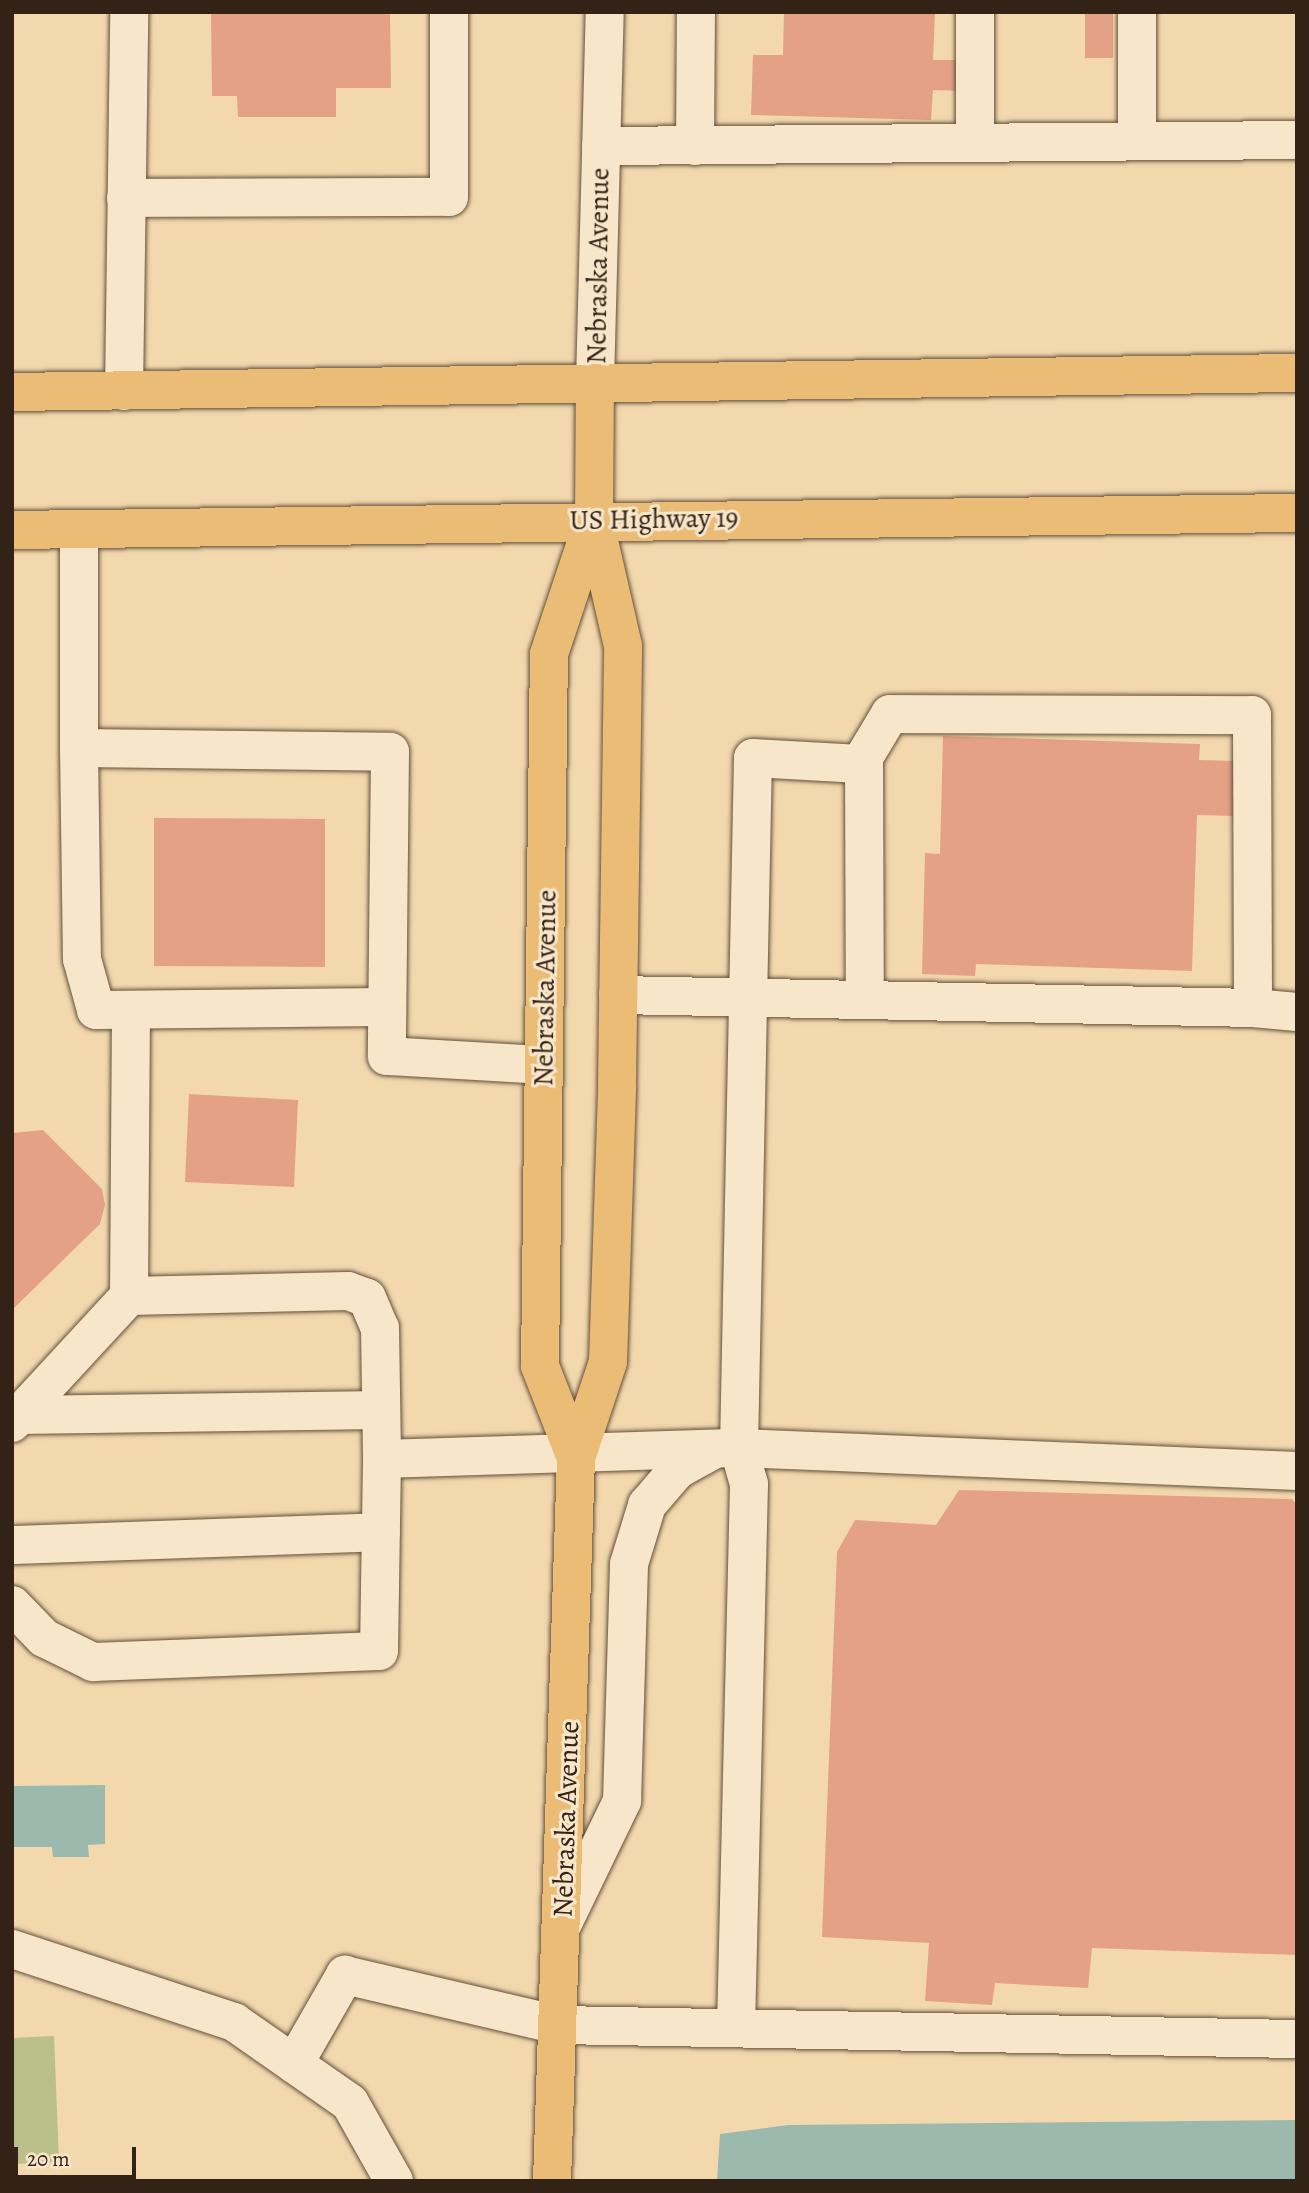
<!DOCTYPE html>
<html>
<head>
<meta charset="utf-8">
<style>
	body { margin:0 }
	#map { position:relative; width:1309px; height:2193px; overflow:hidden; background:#f3d8ad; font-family:Alegreya,serif }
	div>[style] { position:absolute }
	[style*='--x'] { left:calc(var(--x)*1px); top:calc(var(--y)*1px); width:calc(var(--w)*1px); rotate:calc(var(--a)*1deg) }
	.green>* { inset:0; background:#bbbf89 }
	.water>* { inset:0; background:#9bb9ad }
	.building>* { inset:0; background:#e4a185 }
	.roads { filter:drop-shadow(0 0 2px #63503c) drop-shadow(0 0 2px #63503c) }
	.minor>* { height:38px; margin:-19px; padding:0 19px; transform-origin:19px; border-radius:19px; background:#f7e6ca }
	.major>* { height:38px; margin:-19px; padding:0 19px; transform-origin:19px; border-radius:19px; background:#eabc76 }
	.highway>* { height:38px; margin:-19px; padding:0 19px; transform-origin:19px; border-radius:19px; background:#eabc76 }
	span { translate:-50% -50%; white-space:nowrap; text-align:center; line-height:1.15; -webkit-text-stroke:6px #f7e6ca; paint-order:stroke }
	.street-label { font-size:28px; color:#332316 }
	.frame { position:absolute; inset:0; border:14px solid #332316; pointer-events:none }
	.scale { position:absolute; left:14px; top:2147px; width:122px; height:32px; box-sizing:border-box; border:4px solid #332316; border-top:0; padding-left:9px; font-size:21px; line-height:24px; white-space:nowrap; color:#332316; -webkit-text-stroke:5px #f7e6ca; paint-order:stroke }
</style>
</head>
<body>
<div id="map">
	<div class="green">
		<div style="clip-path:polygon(54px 2036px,59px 2162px,12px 2164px,12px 2038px)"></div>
	</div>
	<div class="water">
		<div style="clip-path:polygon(105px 1785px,105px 1844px,88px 1845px,89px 1857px,53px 1857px,52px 1847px,12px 1847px,12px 1786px)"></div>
		<div style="clip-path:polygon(1297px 2120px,1297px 2181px,717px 2181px,720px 2134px,788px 2125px)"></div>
	</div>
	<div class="building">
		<div style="clip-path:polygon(211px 12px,390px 12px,391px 88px,336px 88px,336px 117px,238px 117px,237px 96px,212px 96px)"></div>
		<div style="clip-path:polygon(784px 12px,935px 12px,933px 60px,964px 60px,962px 91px,933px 90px,931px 120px,751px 115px,753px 55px,783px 55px)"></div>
		<div style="clip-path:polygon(1085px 12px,1113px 12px,1113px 58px,1085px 58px)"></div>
		<div style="clip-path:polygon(943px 736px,1200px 744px,1199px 760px,1237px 761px,1235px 816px,1197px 815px,1192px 971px,976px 964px,975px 976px,922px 974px,925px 853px,940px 854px)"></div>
		<div style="clip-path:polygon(154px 818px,325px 819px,325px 967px,154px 966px)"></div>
		<div style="clip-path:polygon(189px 1094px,298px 1100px,294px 1187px,185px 1182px)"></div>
		<div style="clip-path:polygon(43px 1130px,102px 1189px,105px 1205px,100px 1224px,12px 1310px,12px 1133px)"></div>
		<div style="clip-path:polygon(959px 1490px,1292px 1499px,1297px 1505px,1297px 1955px,1092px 1948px,1088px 1988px,995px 1983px,992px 2005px,925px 2001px,929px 1943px,822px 1937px,837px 1552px,855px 1520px,936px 1525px)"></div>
	</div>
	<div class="roads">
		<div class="minor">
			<div style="--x:975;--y:12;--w:131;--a:90"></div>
			<div style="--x:1137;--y:12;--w:129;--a:90"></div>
			<div style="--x:601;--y:146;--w:696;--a:-0.49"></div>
			<div style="--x:695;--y:146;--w:134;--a:-89.6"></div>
			<div style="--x:126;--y:198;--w:323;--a:-0.2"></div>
			<div style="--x:449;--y:197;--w:185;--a:-90"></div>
			<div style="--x:595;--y:383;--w:371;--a:-88.5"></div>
			<div style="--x:124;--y:391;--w:379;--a:-89.2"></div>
			<div style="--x:79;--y:529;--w:219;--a:90"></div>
			<div style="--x:79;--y:748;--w:311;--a:0.7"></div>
			<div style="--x:390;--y:752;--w:304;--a:90.6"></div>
			<div style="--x:387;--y:1056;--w:157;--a:3.3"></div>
			<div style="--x:79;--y:748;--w:211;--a:89.2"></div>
			<div style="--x:82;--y:959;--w:53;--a:74.6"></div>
			<div style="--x:96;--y:1010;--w:291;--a:-0.6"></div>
			<div style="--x:864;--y:759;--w:238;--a:89.8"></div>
			<div style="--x:618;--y:995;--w:635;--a:1.17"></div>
			<div style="--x:129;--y:1296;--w:286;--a:-89.6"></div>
			<div style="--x:20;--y:1415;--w:361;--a:-0.8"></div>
			<div style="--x:12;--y:1423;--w:173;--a:-47.3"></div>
			<div style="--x:129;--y:1296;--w:219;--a:-1.3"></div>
			<div style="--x:348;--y:1291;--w:20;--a:20"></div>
			<div style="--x:367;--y:1298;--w:33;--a:67"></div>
			<div style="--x:380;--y:1328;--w:131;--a:89.1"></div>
			<div style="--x:12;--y:1545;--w:369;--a:-2"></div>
			<div style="--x:12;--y:1605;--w:46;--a:45.9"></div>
			<div style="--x:44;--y:1638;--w:55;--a:26.1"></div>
			<div style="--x:93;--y:1662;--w:286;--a:-2.2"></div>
			<div style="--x:379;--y:1651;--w:192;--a:-89.1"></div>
			<div style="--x:382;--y:1459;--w:357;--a:-1.8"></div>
			<div style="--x:739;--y:1448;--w:558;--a:2.36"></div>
			<div style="--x:563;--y:1923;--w:136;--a:-64.2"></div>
			<div style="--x:622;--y:1801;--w:237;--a:-88.3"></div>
			<div style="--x:629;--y:1564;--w:62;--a:-73"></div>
			<div style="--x:647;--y:1505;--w:46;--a:-49.4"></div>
			<div style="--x:677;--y:1470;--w:41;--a:-29.1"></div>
			<div style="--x:12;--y:1949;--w:234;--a:18.2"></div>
			<div style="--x:234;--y:2022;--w:141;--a:34.9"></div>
			<div style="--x:350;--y:2103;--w:90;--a:60.6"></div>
			<div style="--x:736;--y:2028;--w:544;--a:-88.63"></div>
			<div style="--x:749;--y:1484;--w:37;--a:-106"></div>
			<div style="--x:739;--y:1448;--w:690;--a:-88.84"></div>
			<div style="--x:753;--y:758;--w:107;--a:3.2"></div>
			<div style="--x:860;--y:764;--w:58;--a:-59"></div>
			<div style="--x:890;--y:714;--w:362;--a:0.2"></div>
			<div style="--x:1252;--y:715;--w:293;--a:89.8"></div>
			<div style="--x:1253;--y:1008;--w:44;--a:5.2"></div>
			<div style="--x:294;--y:2064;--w:103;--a:-60.2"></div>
			<div style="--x:345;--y:1975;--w:220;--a:13.2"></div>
			<div style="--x:559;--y:2025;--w:738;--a:1.09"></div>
		</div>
		<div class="major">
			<div style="--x:576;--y:1458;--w:99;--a:-111.4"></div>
			<div style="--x:540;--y:1366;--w:712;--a:-89.28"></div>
			<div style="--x:549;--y:654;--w:142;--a:-71.6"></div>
			<div style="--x:552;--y:2181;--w:723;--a:-88.1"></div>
			<div style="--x:576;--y:1458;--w:101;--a:-71.6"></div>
			<div style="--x:608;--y:1362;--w:277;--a:-88.1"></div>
			<div style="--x:617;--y:1085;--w:439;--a:-89.2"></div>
			<div style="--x:623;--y:646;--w:130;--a:-102.9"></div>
			<div style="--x:594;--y:519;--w:136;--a:-89.6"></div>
		</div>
		<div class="highway">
			<div style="--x:12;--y:392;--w:1285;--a:-0.85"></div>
			<div style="--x:12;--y:530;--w:1285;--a:-0.76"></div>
		</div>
	</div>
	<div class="street-label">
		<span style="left:598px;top:266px;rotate:-89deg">Nebraska Avenue</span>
		<span style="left:654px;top:519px;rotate:-1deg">US Highway 19</span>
		<span style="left:545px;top:988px;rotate:-89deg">Nebraska Avenue</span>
		<span style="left:566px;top:1819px;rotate:-88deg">Nebraska Avenue</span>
	</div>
	<div class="frame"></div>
	<div class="scale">20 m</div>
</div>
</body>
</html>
